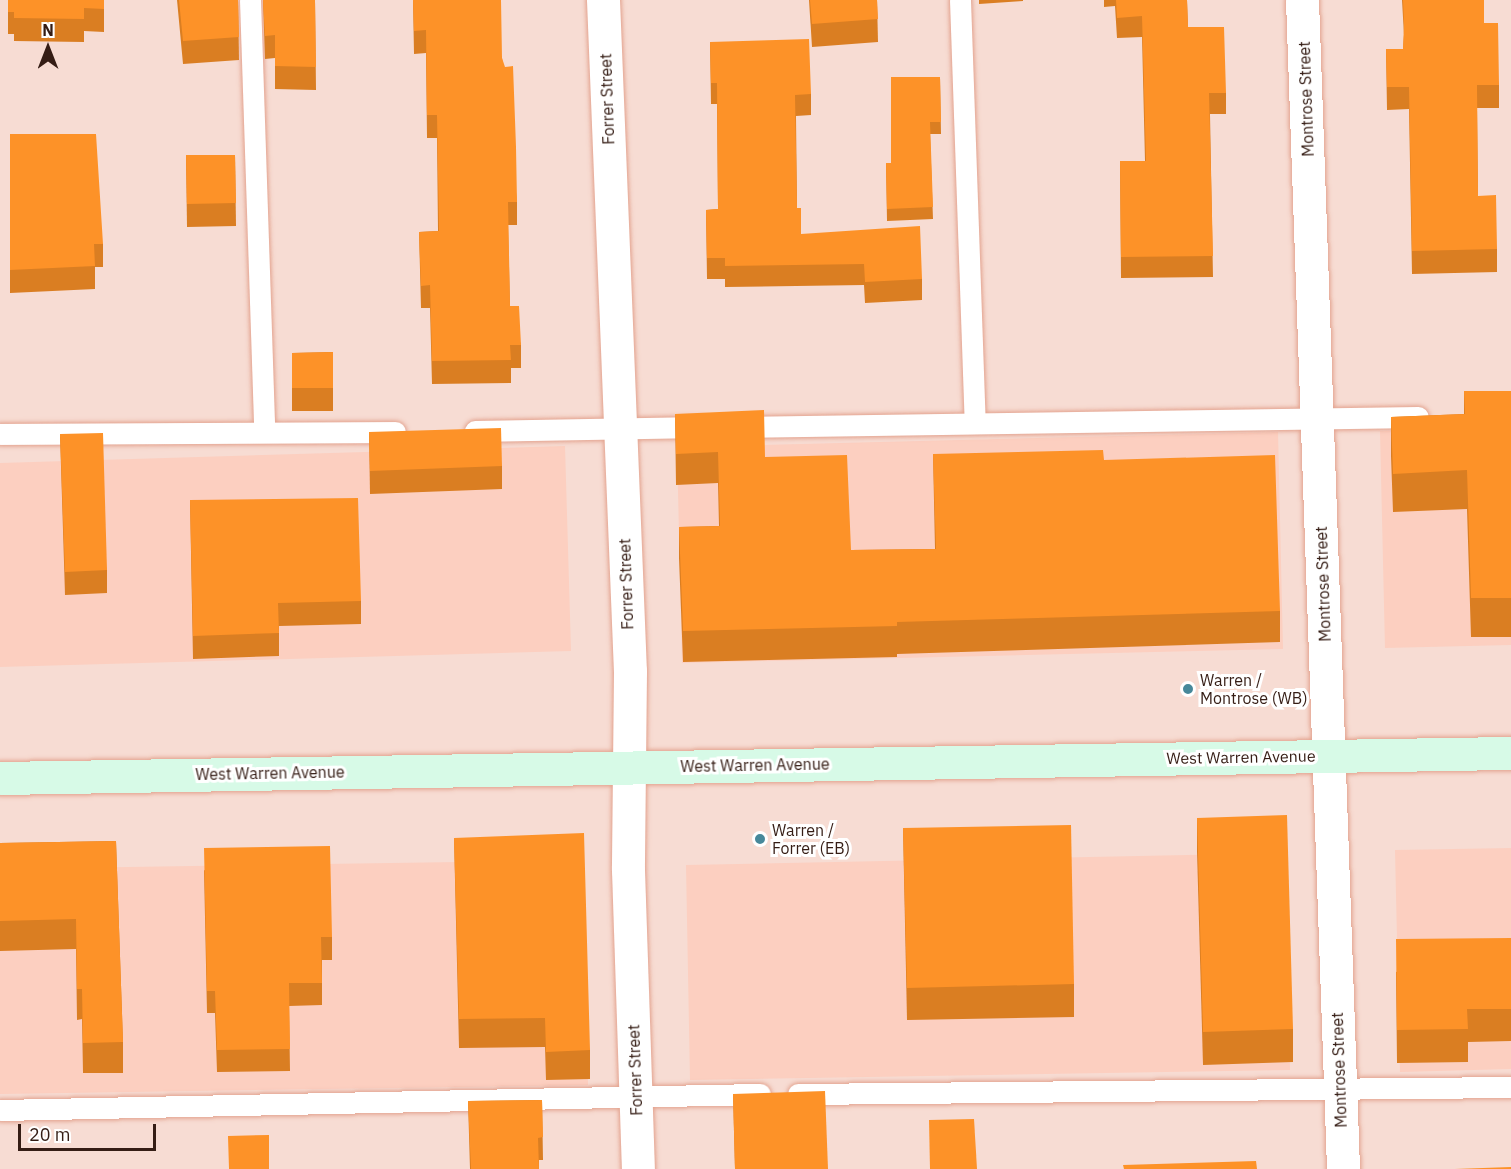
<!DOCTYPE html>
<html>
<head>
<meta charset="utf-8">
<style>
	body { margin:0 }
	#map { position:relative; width:1511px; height:1169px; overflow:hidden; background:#f7dcd3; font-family:"IBM Plex Sans",sans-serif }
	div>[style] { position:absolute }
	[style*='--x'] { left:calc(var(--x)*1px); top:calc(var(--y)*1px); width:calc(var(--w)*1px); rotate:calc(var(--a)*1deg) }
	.built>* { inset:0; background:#fccfc0 }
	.roads { filter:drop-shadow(0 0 2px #e3a38f) drop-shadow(0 0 2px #e3a38f) }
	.service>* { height:21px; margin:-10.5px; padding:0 10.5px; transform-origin:10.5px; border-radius:10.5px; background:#fff }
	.minor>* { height:33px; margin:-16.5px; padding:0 16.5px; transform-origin:16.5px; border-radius:16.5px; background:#fff }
	.secondary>* { height:33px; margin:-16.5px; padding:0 16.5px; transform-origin:16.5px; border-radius:16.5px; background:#d7fae7 }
	.wall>* { inset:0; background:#da7e22 }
	.building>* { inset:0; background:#fd9228 }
	.dots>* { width:16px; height:16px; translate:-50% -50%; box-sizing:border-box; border:3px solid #fff; border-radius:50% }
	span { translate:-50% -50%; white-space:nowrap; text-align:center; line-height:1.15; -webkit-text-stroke:6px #fff; paint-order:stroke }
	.street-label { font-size:16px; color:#351d15 }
	.poi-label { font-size:16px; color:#351d15 }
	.left { translate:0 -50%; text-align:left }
	.north { position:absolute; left:18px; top:18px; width:60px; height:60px; -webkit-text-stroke:4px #fff; paint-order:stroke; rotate:0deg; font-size:16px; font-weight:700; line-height:24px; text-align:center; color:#351d15 }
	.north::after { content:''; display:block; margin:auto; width:21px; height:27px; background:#351d15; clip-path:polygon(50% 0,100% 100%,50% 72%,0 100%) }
	.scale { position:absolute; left:18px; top:1124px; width:138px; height:27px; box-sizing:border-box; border:3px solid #351d15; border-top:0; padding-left:8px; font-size:18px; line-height:21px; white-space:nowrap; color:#351d15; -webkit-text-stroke:4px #fff; paint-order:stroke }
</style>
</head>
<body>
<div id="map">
	<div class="built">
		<div style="clip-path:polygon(1511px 428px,1511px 645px,1385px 648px,1380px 431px)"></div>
		<div style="clip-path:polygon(1278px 432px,1283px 649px,682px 663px,677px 447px)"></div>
		<div style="clip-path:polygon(565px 446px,571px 651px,0 667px,0 463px)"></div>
		<div style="clip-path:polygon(1511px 848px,1511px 1069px,1400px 1072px,1395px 850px)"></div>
		<div style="clip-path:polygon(1286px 853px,1290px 1070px,690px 1080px,686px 865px)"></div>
		<div style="clip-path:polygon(584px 860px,588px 1085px,0 1094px,0 869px)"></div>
	</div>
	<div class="roads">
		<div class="service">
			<div style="--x:250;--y:0;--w:432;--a:88.1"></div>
			<div style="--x:960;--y:0;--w:423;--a:88"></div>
			<div style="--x:736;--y:427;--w:682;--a:-0.84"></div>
			<div style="--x:475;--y:431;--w:226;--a:-1"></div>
			<div style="--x:0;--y:434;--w:395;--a:-0.3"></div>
			<div style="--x:798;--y:1094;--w:713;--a:-0.56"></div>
			<div style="--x:0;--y:1110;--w:760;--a:-1.21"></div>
		</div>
		<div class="minor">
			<div style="--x:603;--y:0;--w:672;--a:87.7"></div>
			<div style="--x:630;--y:671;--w:199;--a:90.6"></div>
			<div style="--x:628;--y:870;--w:299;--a:88.1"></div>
			<div style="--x:1302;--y:0;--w:1170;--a:87.99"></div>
		</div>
		<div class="secondary">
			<div style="--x:0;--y:778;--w:1511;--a:-0.95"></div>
		</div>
	</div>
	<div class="wall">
		<div style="clip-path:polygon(8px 0,104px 0,104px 32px,84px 31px,84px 42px,14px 41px,14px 34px,8px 34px)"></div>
		<div style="clip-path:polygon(177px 0,238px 0,239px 60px,183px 64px)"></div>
		<div style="clip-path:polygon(263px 0,315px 0,316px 90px,275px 89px,275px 58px,265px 59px)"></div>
		<div style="clip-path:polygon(413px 0,502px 58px,517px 202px,517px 225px,508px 225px,510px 306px,521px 345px,521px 368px,511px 368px,511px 383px,432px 384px,430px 308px,421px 308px,419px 232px,438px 231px,437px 138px,427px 138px,426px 53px,414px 54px)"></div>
		<div style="clip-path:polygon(809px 0,877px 0,878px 42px,812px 47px)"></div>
		<div style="clip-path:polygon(979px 0,1023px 0,1023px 1px,979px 4px)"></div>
		<div style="clip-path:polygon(1104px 0,1187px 0,1188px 27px,1226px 93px,1226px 114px,1210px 114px,1213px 277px,1121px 278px,1120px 161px,1145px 161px,1142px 37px,1117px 38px,1115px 6px,1104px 7px)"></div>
		<div style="clip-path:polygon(1402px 0,1484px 0,1484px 23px,1499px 85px,1499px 108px,1477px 108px,1478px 196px,1497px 249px,1497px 272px,1412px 274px,1409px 109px,1387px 110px,1386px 49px,1403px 49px,1404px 35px)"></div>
		<div style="clip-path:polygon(710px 42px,811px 94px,811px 115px,796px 116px,797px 208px,801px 234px,922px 279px,922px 300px,865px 303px,864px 285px,725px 287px,725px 279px,707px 279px,706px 210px,718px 209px,717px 104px,711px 104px)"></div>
		<div style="clip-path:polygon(940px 77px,941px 134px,930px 134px,933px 219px,887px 221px,886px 163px,891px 163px)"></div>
		<div style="clip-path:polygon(10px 134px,103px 244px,103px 267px,95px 267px,95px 289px,10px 293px)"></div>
		<div style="clip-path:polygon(186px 155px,235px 155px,236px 226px,187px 227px)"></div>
		<div style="clip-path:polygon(333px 352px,333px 411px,292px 411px,292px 353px)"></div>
		<div style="clip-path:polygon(1464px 391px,1511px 391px,1511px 637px,1471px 637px,1467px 509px,1393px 512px,1391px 456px,1391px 417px,1464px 414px)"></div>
		<div style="clip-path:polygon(675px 414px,765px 457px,851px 550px,935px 549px,933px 454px,1104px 460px,1280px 611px,1280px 642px,897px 654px,897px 657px,683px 662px,679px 558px,679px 527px,719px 526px,718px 483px,676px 485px)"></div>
		<div style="clip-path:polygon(369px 432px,502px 466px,502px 489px,370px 494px)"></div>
		<div style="clip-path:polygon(60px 434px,107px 570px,107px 593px,65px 595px)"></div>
		<div style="clip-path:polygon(190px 500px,361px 601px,361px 624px,279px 626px,279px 656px,193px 659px)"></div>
		<div style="clip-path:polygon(1197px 818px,1293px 1029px,1293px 1062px,1203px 1065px,1197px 851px)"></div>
		<div style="clip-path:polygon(903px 828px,1074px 984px,1074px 1017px,907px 1020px)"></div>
		<div style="clip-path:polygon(454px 838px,590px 1050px,590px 1079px,546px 1080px,545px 1047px,459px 1048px)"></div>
		<div style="clip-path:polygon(116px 841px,123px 1042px,123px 1073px,83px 1073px,82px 1019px,77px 1020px,76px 949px,0 951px,0 843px)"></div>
		<div style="clip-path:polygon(204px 870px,332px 937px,332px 960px,322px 960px,322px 1005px,289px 1006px,290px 1071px,217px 1072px,215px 1013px,207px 1013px)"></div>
		<div style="clip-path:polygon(1511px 938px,1511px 1041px,1468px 1042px,1468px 1062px,1397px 1063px,1396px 972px)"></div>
		<div style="clip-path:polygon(733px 1094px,828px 1169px,735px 1169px)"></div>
		<div style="clip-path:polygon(542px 1100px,543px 1160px,539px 1160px,539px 1169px,470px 1169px,468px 1101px)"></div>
	</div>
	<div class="building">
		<div style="clip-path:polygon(8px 0,104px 0,104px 9px,84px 8px,84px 19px,14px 18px,14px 12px,8px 12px)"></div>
		<div style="clip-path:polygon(179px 0,238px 0,239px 37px,183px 41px)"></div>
		<div style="clip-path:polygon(263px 0,315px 0,316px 67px,275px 66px,275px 35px,265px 36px)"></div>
		<div style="clip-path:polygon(413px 0,501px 0,502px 58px,505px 67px,513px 66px,516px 147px,517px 202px,508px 202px,510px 306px,519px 306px,521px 345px,510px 345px,511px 360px,432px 361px,430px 285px,421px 286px,419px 232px,439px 231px,437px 115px,427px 115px,426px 30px,414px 31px)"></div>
		<div style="clip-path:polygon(810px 0,877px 0,878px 19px,812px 24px)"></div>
		<div style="clip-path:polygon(1116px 0,1187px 0,1188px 27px,1224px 27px,1226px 93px,1209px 93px,1213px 256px,1121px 257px,1120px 161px,1146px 161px,1142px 16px,1117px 18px)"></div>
		<div style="clip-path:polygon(1403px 0,1484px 0,1484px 23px,1498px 23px,1499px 85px,1477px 85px,1478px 196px,1496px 195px,1497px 249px,1412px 251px,1409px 87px,1387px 87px,1386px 49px,1403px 49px,1404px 25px)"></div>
		<div style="clip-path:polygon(809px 39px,811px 94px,795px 95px,797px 208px,801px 208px,801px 234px,920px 226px,922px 279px,865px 282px,864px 264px,725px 266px,725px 258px,707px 258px,706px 210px,718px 209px,717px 83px,711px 83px,710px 42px)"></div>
		<div style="clip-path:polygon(891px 77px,940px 77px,941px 122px,930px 122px,933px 207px,887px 209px,886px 163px,891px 163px)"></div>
		<div style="clip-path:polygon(10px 134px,96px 134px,103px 244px,94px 244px,95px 266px,10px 270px)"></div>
		<div style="clip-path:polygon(186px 155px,235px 155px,236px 203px,187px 204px)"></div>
		<div style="clip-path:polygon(333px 352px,333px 388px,292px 388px,292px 353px)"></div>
		<div style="clip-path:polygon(1464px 391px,1511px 391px,1511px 598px,1471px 598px,1467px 470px,1393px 474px,1391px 417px,1465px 414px)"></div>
		<div style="clip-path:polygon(764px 410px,765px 457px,847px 455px,851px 550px,936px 549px,933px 454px,1103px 450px,1104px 460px,1275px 455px,1280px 611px,897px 622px,897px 626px,683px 631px,679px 527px,720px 526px,718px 452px,676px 454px,675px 414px)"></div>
		<div style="clip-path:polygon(501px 428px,502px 466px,370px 471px,369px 432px)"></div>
		<div style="clip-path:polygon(103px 433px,107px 570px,65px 572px,60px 434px)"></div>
		<div style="clip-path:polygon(358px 498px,361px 601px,278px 603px,279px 633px,193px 636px,190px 500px)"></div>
		<div style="clip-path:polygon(1287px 815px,1293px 1029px,1203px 1032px,1197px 818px)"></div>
		<div style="clip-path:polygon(1071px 825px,1074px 984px,907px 988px,903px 828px)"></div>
		<div style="clip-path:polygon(584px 833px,590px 1050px,546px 1052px,545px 1018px,459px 1019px,454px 838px)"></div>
		<div style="clip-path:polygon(116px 841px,123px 1042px,83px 1043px,82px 989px,77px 989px,76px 919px,0 921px,0 843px)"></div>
		<div style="clip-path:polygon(330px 846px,332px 937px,321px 937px,322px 983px,289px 983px,290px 1049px,217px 1050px,215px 991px,207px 991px,204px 848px)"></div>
		<div style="clip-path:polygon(1511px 938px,1511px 1009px,1467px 1009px,1468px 1029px,1397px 1030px,1396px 939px)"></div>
		<div style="clip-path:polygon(825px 1091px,828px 1169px,735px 1169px,733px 1094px)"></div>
		<div style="clip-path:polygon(542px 1100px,543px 1137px,538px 1138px,539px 1169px,471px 1169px,468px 1101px)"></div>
		<div style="clip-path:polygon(974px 1119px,977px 1169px,930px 1169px,929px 1120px)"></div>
		<div style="clip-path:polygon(269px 1135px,269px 1169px,229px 1169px,228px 1136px)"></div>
		<div style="clip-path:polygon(1256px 1161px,1257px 1169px,1124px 1169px,1123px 1165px)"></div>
		<div style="clip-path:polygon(1511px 1167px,1511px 1169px,1455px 1169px)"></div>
	</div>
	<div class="dots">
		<div style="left:1188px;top:689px;background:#47889a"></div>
		<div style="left:760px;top:839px;background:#47889a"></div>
	</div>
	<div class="street-label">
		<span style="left:607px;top:99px;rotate:-92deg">Forrer Street</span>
		<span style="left:1306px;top:99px;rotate:-92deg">Montrose Street</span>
		<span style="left:626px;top:584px;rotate:-92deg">Forrer Street</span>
		<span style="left:1323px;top:584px;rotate:-92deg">Montrose Street</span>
		<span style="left:1241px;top:757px;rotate:-1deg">West Warren Avenue</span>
		<span style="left:755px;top:765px;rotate:-1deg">West Warren Avenue</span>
		<span style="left:270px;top:773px;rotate:-1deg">West Warren Avenue</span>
		<span style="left:635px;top:1070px;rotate:-92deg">Forrer Street</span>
		<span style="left:1339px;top:1070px;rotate:-92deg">Montrose Street</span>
	</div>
	<div class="poi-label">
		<span class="left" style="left:1200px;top:689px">Warren /<br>Montrose (WB)</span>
		<span class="left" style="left:772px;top:839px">Warren /<br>Forrer (EB)</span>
	</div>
	<div class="north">N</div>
	<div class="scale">20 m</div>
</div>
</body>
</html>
